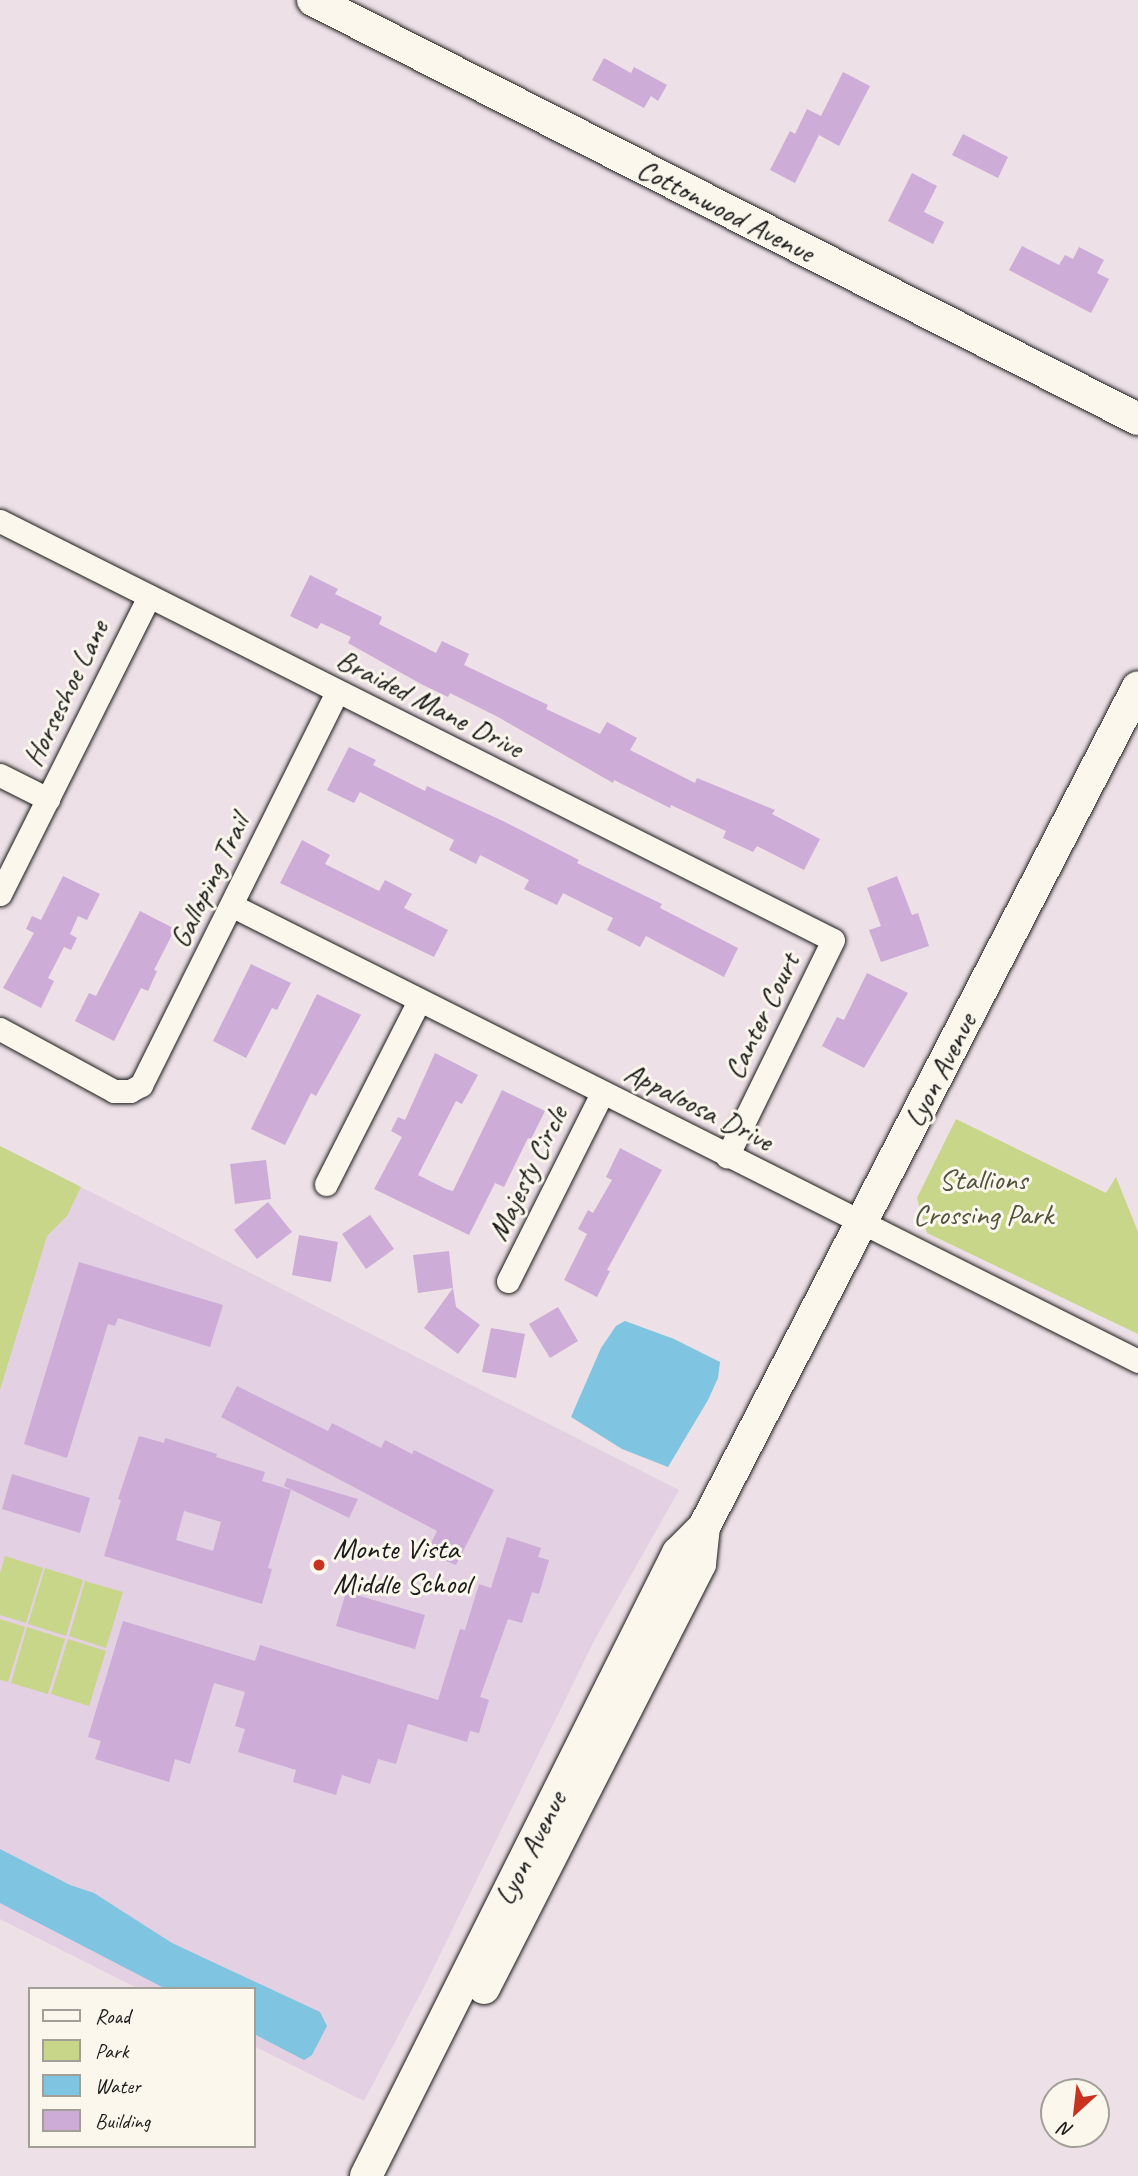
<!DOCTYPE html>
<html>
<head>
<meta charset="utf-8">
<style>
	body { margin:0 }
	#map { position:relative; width:1138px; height:2176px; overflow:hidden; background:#ede0e6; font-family:Caveat,sans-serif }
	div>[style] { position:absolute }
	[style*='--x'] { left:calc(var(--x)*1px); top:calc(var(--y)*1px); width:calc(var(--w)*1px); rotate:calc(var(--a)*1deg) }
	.built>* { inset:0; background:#e3d0e2 }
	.green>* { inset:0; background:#c8d68a }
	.water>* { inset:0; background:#7fc4e0 }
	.building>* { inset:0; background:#cdacd7 }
	.roads { filter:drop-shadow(0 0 2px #1c1c1c) drop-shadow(0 0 2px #1c1c1c) }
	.street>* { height:23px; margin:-11.5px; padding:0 11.5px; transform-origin:11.5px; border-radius:11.5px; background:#fbf7ec }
	.secondary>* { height:32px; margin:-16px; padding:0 16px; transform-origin:16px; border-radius:16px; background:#fbf7ec }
	.dots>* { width:19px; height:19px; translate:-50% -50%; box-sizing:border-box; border:4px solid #fbf7ec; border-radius:50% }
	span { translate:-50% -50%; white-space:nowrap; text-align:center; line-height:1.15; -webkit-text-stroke:6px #fbf7ec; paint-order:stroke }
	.street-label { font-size:30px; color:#1c1c1c }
	.park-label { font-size:30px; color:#50543d }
	.poi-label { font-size:30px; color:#1c1c1c }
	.left { translate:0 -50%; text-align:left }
	.legend { position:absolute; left:28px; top:1987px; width:228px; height:161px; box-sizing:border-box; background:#fbf7ec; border:2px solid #a29f99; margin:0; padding:9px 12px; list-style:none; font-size:21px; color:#1c1c1c }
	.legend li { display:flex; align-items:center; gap:14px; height:35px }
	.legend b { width:35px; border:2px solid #a29f99 }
	.north { position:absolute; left:1040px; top:2078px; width:70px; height:70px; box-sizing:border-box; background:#fbf7ec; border:2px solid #a29f99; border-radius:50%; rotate:207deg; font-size:19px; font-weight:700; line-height:28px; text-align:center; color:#1c1c1c }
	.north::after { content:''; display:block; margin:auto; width:24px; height:32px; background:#c8321e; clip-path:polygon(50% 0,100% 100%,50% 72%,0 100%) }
</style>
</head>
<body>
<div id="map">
	<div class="built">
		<div style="clip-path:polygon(0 1146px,679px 1490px,595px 1639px,425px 1985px,364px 2101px,254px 2046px,254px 1989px,139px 1989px,0 1919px)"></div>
	</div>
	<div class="green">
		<div style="clip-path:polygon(956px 1119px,1106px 1193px,1116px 1177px,1138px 1232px,1138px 1334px,927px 1233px,917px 1198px)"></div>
		<div style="clip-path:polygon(0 1146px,81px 1187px,67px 1216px,47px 1236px,0 1390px)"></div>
		<div style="clip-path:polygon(5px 1556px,43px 1568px,26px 1623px,0 1615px,0 1573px)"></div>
		<div style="clip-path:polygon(45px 1568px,83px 1580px,66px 1636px,28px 1624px)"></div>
		<div style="clip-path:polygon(85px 1581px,123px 1592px,106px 1648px,69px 1636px)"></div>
		<div style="clip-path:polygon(0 1619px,25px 1627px,8px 1682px,0 1680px)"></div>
		<div style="clip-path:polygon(27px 1627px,65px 1639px,48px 1694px,11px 1683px)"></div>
		<div style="clip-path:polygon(68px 1639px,106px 1651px,89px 1706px,51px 1694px)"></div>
	</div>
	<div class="water">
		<div style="clip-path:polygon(625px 1321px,674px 1339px,720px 1362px,718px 1378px,708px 1400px,668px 1467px,622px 1449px,571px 1417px,601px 1348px,616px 1326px)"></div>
		<div style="clip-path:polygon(0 1849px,70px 1885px,94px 1893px,172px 1943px,320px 2012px,327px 2026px,312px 2055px,304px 2060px,254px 2034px,254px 1989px,166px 1989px,0 1903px)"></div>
	</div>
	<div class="building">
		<div style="clip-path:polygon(604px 58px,631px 73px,634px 67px,667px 85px,658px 101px,651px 96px,644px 108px,592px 80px)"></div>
		<div style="clip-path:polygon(843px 72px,870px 86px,839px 146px,819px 135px,795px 183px,770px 170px,790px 131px,795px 134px,807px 109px,821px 116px)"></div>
		<div style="clip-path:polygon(963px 134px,1008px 157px,998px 178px,952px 155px)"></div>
		<div style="clip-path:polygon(912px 173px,937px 186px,924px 212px,944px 222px,933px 244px,888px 221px)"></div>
		<div style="clip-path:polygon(1022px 246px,1059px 265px,1065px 255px,1073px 259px,1079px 247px,1104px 260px,1097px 273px,1109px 279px,1091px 313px,1009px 270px)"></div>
		<div style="clip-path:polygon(310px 575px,338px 589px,335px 594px,382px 617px,379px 624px,436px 653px,442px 641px,469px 654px,464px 665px,548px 705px,546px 709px,600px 734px,607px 722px,637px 738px,630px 750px,695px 783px,697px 778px,775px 810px,772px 814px,820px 839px,804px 870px,757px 846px,753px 852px,723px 838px,726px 831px,671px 805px,670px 808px,614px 780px,613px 783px,498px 717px,450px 693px,448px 697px,421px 684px,348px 643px,351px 637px,321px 623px,317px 629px,290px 616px)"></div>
		<div style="clip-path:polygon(349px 747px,376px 760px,373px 765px,425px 791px,427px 786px,503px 821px,579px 860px,577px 863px,662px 904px,660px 908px,738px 948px,724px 977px,646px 936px,640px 947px,607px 930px,613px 918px,563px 893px,557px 905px,524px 889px,529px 880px,480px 855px,476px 864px,449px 850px,454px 840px,360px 792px,354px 803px,327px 790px)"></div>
		<div style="clip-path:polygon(302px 840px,330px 855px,325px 864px,379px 891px,385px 880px,412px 894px,404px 908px,448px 930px,434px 957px,280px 883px)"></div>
		<div style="clip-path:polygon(63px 876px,100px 894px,87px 920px,78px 916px,70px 934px,77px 938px,71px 950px,64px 947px,48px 978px,54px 981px,41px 1008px,3px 988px,34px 933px,26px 929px,32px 916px,41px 920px)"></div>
		<div style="clip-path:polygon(897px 876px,912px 915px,918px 913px,929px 946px,881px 962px,869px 930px,881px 926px,867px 888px)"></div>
		<div style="clip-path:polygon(140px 911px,175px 929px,154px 970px,157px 971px,148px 991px,141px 988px,114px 1041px,75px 1021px,89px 993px,96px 996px)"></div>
		<div style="clip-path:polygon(251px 964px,291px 983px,277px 1010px,272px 1008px,246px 1058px,213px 1041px)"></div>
		<div style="clip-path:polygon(867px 973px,908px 993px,864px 1068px,822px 1046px,837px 1017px,844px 1020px)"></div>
		<div style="clip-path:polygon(317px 994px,361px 1015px,316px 1096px,311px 1093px,285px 1145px,251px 1129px)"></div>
		<div style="clip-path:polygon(435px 1053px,478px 1075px,462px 1104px,456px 1101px,418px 1175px,446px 1189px,453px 1191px,502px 1090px,545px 1111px,531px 1139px,528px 1138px,504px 1187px,495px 1183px,469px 1235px,374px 1189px,402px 1137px,391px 1131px,398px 1117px,405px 1120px)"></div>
		<div style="clip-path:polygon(620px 1148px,662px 1170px,607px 1270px,610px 1271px,597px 1297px,564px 1280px,587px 1234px,578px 1229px,588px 1210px,593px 1213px,612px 1180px,606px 1177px)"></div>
		<div style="clip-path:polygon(266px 1160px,271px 1199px,235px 1204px,230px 1164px)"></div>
		<div style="clip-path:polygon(268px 1202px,292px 1232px,257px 1259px,234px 1230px)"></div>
		<div style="clip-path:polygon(370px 1215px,394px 1249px,366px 1269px,342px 1234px)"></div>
		<div style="clip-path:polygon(299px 1235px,338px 1242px,331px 1282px,292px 1275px)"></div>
		<div style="clip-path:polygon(449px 1251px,453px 1288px,418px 1293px,413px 1255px)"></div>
		<div style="clip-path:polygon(79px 1262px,223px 1305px,210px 1347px,118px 1318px,115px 1326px,108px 1324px,67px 1458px,24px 1444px)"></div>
		<div style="clip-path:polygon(453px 1288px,456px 1307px,480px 1325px,458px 1354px,424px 1328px)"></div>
		<div style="clip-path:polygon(558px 1307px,578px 1341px,550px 1358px,529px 1324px)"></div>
		<div style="clip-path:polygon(491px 1328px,525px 1334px,516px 1378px,482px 1372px)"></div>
		<div style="clip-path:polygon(237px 1386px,328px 1431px,332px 1423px,381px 1448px,385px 1440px,412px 1454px,414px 1450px,494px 1490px,456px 1565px,426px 1553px,437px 1531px,221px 1417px)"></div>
		<div style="clip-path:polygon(evenodd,139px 1436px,164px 1443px,165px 1438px,217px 1454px,216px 1457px,265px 1472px,262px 1481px,291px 1490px,268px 1568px,272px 1569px,262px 1604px,104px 1556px,121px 1500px,118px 1499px,139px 1436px,184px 1511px,221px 1522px,213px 1551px,176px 1540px,184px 1511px)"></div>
		<div style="clip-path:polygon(12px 1474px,90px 1498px,80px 1533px,2px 1509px)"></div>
		<div style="clip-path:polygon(287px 1478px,358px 1499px,349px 1518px,284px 1486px)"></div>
		<div style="clip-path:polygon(507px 1537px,541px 1548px,538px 1557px,549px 1560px,539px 1594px,532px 1592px,522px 1623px,508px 1619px,480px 1697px,489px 1700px,479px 1733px,470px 1731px,467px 1742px,408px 1724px,396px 1764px,378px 1759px,370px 1784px,342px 1775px,336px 1795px,293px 1782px,296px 1770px,238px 1752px,245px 1729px,235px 1726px,245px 1692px,214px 1683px,190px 1764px,175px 1759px,169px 1782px,95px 1759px,101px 1741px,88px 1737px,123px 1621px,255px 1661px,260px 1645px,438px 1700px,460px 1629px,465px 1630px,479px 1584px,491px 1588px)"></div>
		<div style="clip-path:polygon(346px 1592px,425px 1615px,415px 1649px,336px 1626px)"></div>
	</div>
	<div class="roads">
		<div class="street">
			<div style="--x:0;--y:521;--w:932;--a:26.7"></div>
			<div style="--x:833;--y:940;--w:241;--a:116.1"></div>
			<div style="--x:0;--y:775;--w:54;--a:26.6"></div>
			<div style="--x:0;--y:894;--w:333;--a:-63.4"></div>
			<div style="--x:233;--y:906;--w:1013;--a:26.69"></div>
			<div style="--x:0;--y:1029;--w:130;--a:28.5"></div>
			<div style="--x:114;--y:1091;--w:16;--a:0"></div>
			<div style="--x:130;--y:1091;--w:13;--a:-29"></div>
			<div style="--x:141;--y:1085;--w:439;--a:-63.5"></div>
			<div style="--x:326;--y:1184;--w:205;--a:-63.1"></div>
			<div style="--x:508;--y:1281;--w:210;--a:-63.4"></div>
		</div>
		<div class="secondary">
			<div style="--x:313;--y:0;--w:925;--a:26.93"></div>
			<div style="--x:484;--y:1988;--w:476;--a:-63"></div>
			<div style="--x:700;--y:1564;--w:37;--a:-84"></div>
			<div style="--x:366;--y:2176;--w:697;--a:-63.4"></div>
			<div style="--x:678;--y:1553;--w:37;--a:-45"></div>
			<div style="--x:704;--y:1527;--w:945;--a:-62.68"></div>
		</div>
	</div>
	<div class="dots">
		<div style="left:319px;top:1565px;background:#c8321e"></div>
	</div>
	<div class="street-label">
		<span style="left:726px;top:210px;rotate:27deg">Cottonwood Avenue</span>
		<span style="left:65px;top:693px;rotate:-64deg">Horseshoe Lane</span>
		<span style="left:430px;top:703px;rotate:27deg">Braided Mane Drive</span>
		<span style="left:209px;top:881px;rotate:-64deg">Galloping Trail</span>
		<span style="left:761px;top:1016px;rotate:-64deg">Canter Court</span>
		<span style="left:940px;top:1070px;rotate:-63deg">Lyon Avenue</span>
		<span style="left:699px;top:1106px;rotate:27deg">Appaloosa Drive</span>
		<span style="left:527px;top:1173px;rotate:-64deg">Majesty Circle</span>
		<span style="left:530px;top:1848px;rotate:-63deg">Lyon Avenue</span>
	</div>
	<div class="park-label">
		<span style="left:983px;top:1196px">Stallions<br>Crossing Park</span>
	</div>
	<div class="poi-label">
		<span class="left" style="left:333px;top:1565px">Monte Vista<br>Middle School</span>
	</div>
	<ul class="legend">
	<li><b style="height:9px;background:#fbf7ec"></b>Road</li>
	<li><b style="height:19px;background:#c8d68a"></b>Park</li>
	<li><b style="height:19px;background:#7fc4e0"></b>Water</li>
	<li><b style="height:19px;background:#cdacd7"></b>Building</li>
	</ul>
	<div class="north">N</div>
</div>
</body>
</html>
